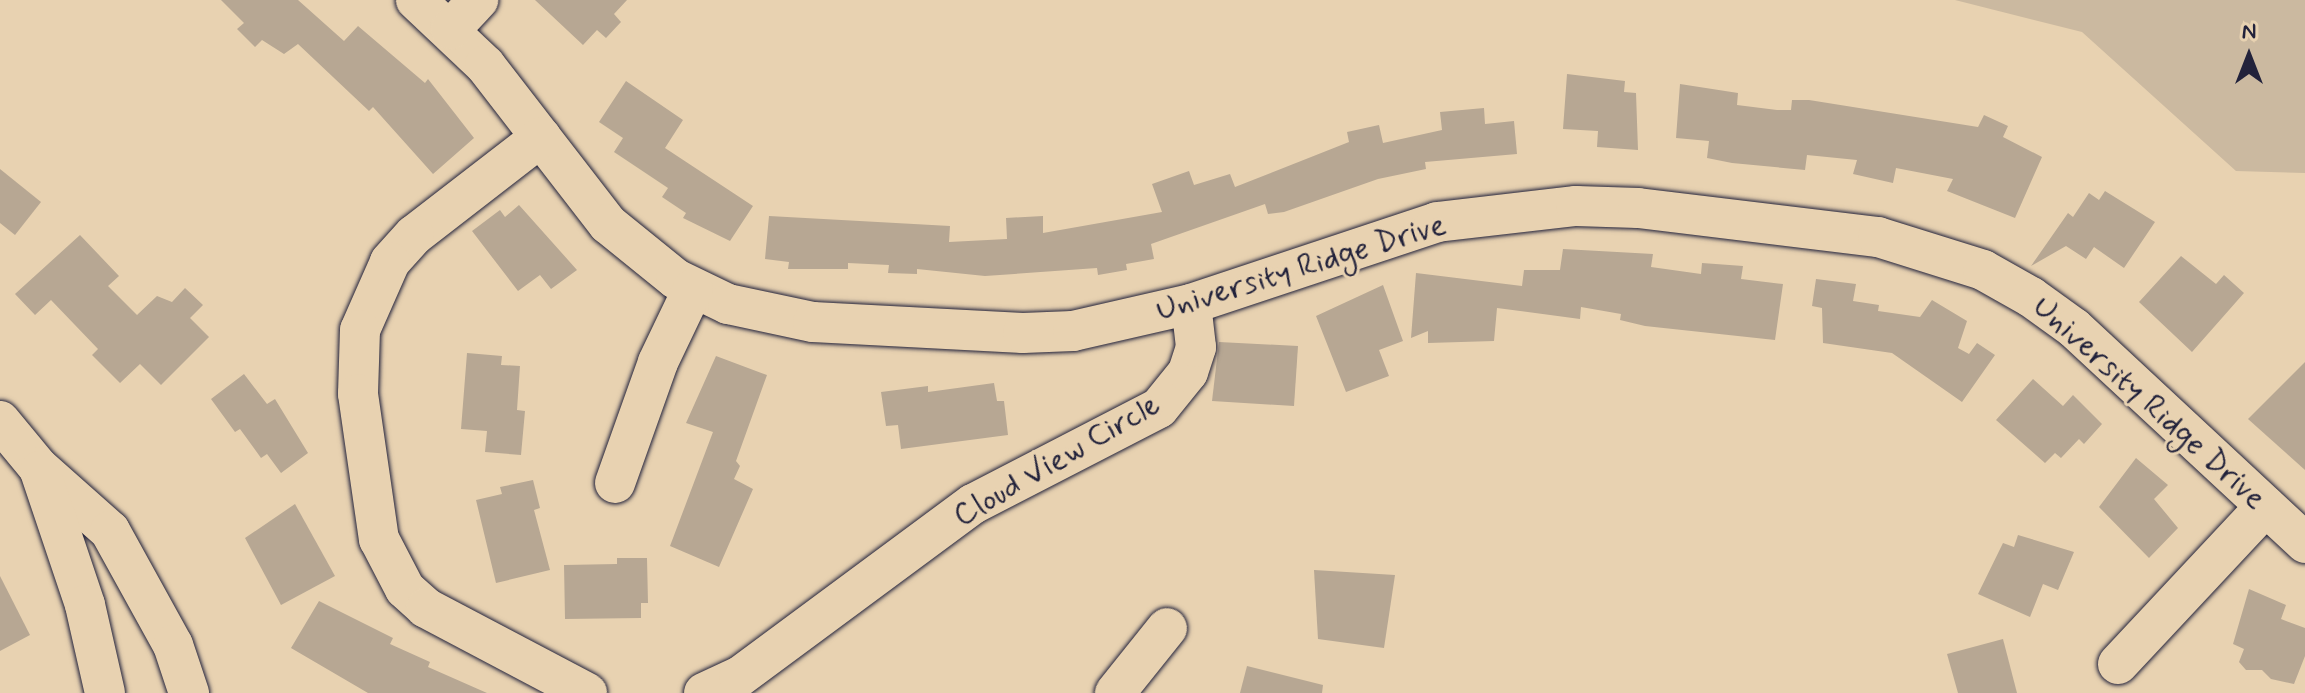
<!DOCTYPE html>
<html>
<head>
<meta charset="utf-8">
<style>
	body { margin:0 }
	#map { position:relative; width:2305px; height:693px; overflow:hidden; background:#e8d2b1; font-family:Mynerve,sans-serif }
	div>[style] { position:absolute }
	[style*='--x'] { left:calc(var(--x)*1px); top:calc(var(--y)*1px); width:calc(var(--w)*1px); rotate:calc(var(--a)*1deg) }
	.green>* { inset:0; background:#cbb9a0 }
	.building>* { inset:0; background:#b7a793 }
	.roads { filter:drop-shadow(0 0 2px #22223b) drop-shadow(0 0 2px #22223b) }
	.minor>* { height:40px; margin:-20px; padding:0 20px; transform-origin:20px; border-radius:20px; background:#e8d2b1 }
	span { translate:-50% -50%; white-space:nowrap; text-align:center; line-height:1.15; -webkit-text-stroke:6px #e8d2b1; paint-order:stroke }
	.street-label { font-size:32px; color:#22223b }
	.north { position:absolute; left:2209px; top:16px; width:80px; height:80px; -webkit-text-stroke:6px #e8d2b1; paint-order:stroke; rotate:0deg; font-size:22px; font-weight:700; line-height:32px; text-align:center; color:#22223b }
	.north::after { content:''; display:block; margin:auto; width:28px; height:36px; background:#22223b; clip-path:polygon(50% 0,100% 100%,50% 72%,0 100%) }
</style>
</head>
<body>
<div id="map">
	<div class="green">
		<div style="clip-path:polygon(1955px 0,2305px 0,2305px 173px,2236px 171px,2082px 32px)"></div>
	</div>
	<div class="building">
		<div style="clip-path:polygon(221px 0,298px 0,344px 41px,358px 26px,425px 83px,428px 79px,474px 138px,433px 174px,373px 107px,369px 111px,298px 44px,284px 54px,262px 40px,255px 47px,237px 29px,244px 23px)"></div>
		<div style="clip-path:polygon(535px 0,627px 0,614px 14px,621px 22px,606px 38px,597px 30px,583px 45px)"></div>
		<div style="clip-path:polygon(1567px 74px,1625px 81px,1624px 92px,1636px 93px,1638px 150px,1597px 147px,1598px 131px,1563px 129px)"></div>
		<div style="clip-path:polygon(626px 81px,683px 120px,665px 148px,753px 206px,730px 241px,683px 218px,686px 213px,662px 197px,668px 188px,614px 152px,623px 138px,599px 122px)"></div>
		<div style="clip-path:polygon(1680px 84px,1738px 93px,1737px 105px,1777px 110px,1791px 110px,1792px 100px,1809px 100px,1978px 127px,1984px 115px,2008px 126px,2003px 137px,2042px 157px,2015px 218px,1947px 191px,1953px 179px,1896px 168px,1893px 183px,1853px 174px,1857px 160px,1807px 155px,1805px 170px,1732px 163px,1707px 158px,1709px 141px,1676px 138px)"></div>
		<div style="clip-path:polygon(1484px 108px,1485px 124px,1514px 121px,1517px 154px,1425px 162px,1426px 169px,1378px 179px,1284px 212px,1268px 214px,1265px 204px,1151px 244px,1154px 259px,1126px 264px,1127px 270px,1098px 275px,1097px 268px,985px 276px,917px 269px,917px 274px,888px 273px,889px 265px,848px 263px,848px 269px,788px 269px,789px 262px,765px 259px,769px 216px,950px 226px,949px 242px,1007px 239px,1006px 218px,1043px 216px,1043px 233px,1162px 212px,1152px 184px,1189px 171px,1194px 185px,1230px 174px,1235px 187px,1349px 142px,1347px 132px,1379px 125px,1383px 143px,1442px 130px,1440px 112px)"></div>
		<div style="clip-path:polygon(0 169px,41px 202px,15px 235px,0 223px)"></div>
		<div style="clip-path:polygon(2105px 191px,2155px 222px,2124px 268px,2094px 247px,2086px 259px,2066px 246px,2031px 266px,2068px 213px,2073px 217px,2089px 193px,2099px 200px)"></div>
		<div style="clip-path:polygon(519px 205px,577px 270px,551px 289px,540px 275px,518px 291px,472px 231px,500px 210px,505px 217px)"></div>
		<div style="clip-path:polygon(80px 235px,119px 276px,108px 286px,137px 315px,157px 296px,172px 302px,185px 288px,203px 305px,190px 318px,209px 337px,161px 385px,140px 364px,120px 383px,92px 355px,98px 349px,51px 300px,35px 315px,15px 294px)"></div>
		<div style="clip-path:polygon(1563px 249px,1653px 254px,1651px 267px,1701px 274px,1702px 263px,1743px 266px,1741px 279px,1783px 284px,1775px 340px,1645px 326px,1620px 320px,1621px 314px,1581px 307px,1580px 319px,1497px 308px,1494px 341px,1428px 343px,1428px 331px,1411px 338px,1416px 273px,1522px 286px,1524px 270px,1560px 270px)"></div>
		<div style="clip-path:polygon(2181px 256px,2216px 284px,2224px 275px,2244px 293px,2192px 352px,2139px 302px)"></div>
		<div style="clip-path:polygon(1816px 279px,1856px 284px,1853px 301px,1879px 305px,1878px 311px,1920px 317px,1932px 300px,1967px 321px,1958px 348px,1969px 354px,1977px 343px,1995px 355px,1962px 402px,1892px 353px,1823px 343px,1822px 308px,1812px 306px)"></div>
		<div style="clip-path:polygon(1383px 285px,1403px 341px,1379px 350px,1389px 376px,1346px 392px,1316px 316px)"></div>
		<div style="clip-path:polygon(1219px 342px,1298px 346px,1294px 406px,1212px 401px)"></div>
		<div style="clip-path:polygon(467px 353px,502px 356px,501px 365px,520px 366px,517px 410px,525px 411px,521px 455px,485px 452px,487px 431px,461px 429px)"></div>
		<div style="clip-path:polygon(716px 356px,767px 375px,736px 461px,740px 466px,734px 479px,753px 489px,719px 567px,670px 546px,713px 432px,686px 423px)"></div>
		<div style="clip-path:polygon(2305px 362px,2305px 470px,2248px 419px)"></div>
		<div style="clip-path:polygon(244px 374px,267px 404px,275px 399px,308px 453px,281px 473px,267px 454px,261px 458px,240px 429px,235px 432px,211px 399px)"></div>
		<div style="clip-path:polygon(2033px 379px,2063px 406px,2073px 395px,2102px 424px,2084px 444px,2079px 439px,2061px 458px,2055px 453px,2045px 463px,1996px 420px)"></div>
		<div style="clip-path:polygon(994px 383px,997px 401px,1004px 401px,1008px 435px,901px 449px,898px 425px,886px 426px,881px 392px,928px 386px,928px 392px)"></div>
		<div style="clip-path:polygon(2136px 458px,2168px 485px,2154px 499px,2178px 528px,2149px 558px,2099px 507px)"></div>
		<div style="clip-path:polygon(533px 480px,540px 508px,534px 510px,550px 570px,496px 583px,476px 500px,502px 494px,500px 487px)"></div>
		<div style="clip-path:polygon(295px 504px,335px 576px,281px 605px,245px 538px)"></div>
		<div style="clip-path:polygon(2018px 535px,2074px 552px,2058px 590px,2043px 584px,2030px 617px,1978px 594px,2003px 543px,2014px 547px)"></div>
		<div style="clip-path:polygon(617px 558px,647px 558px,648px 603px,641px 603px,641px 618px,565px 619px,564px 565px,617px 564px)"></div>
		<div style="clip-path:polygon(1314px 570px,1395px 575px,1384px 648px,1318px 639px)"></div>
		<div style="clip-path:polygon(0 576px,30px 635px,0 651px)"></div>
		<div style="clip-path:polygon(2249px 589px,2286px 605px,2281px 619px,2305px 628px,2305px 656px,2294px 684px,2271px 679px,2262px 670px,2246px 670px,2239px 662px,2244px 649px,2233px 644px)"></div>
		<div style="clip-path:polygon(319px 601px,393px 638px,390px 644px,430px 662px,428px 667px,487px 693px,368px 693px,291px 648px)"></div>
		<div style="clip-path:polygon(2003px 639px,2017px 693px,1958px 693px,1947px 654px)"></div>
		<div style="clip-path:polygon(1247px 666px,1323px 685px,1322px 693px,1240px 693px)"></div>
	</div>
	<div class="roads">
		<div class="minor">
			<div style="--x:416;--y:0;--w:95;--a:43.3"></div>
			<div style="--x:485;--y:65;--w:201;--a:52.3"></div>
			<div style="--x:608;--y:224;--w:87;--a:39"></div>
			<div style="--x:676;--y:279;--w:58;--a:25.7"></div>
			<div style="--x:728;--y:304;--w:87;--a:12"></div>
			<div style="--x:813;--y:322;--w:210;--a:3"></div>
			<div style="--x:1023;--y:333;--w:50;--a:-2.3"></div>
			<div style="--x:1073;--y:331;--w:121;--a:-12.9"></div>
			<div style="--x:1191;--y:304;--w:259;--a:-18.4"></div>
			<div style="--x:1437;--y:222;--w:140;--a:-6.6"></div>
			<div style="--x:1576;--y:206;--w:62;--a:1.8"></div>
			<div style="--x:1638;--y:208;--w:242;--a:6.9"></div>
			<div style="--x:1878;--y:237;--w:110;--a:17.4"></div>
			<div style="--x:1983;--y:270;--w:55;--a:29.4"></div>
			<div style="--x:2031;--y:297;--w:53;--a:35.8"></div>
			<div style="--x:2074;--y:328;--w:316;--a:42.9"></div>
			<div style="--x:451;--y:29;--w:40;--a:-47"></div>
			<div style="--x:541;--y:137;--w:160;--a:142.3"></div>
			<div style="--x:414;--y:235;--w:36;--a:132"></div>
			<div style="--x:390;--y:262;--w:74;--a:113.8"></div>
			<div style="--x:360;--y:330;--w:64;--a:91.8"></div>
			<div style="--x:358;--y:394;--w:147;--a:81.8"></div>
			<div style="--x:379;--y:539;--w:56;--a:62.5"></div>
			<div style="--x:405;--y:589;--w:28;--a:42"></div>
			<div style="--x:426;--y:608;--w:182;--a:27.8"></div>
			<div style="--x:0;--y:421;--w:60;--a:50.4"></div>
			<div style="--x:38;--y:467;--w:96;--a:41.6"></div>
			<div style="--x:110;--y:531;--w:130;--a:61.1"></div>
			<div style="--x:173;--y:645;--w:51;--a:71.6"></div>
			<div style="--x:40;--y:471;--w:141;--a:71.4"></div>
			<div style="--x:85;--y:605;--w:90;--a:77.2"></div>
			<div style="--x:615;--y:483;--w:128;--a:-70.4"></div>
			<div style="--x:658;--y:362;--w:81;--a:-64.4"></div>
			<div style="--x:2118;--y:664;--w:216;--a:-46.9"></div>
			<div style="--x:704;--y:693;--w:38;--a:-25"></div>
			<div style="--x:739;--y:677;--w:291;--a:-36.5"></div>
			<div style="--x:973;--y:504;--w:209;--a:-27.3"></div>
			<div style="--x:1159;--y:408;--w:46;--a:-51.1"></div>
			<div style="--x:1188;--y:372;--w:26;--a:-72"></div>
			<div style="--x:1196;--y:347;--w:43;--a:-96.6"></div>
			<div style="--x:1115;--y:693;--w:83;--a:-51.3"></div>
		</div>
	</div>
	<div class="street-label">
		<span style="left:1301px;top:268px;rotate:-17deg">University Ridge Drive</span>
		<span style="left:2149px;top:403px;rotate:42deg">University Ridge Drive</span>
		<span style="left:1057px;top:461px;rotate:-30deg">Cloud View Circle</span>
	</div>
	<div class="north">N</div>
</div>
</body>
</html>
